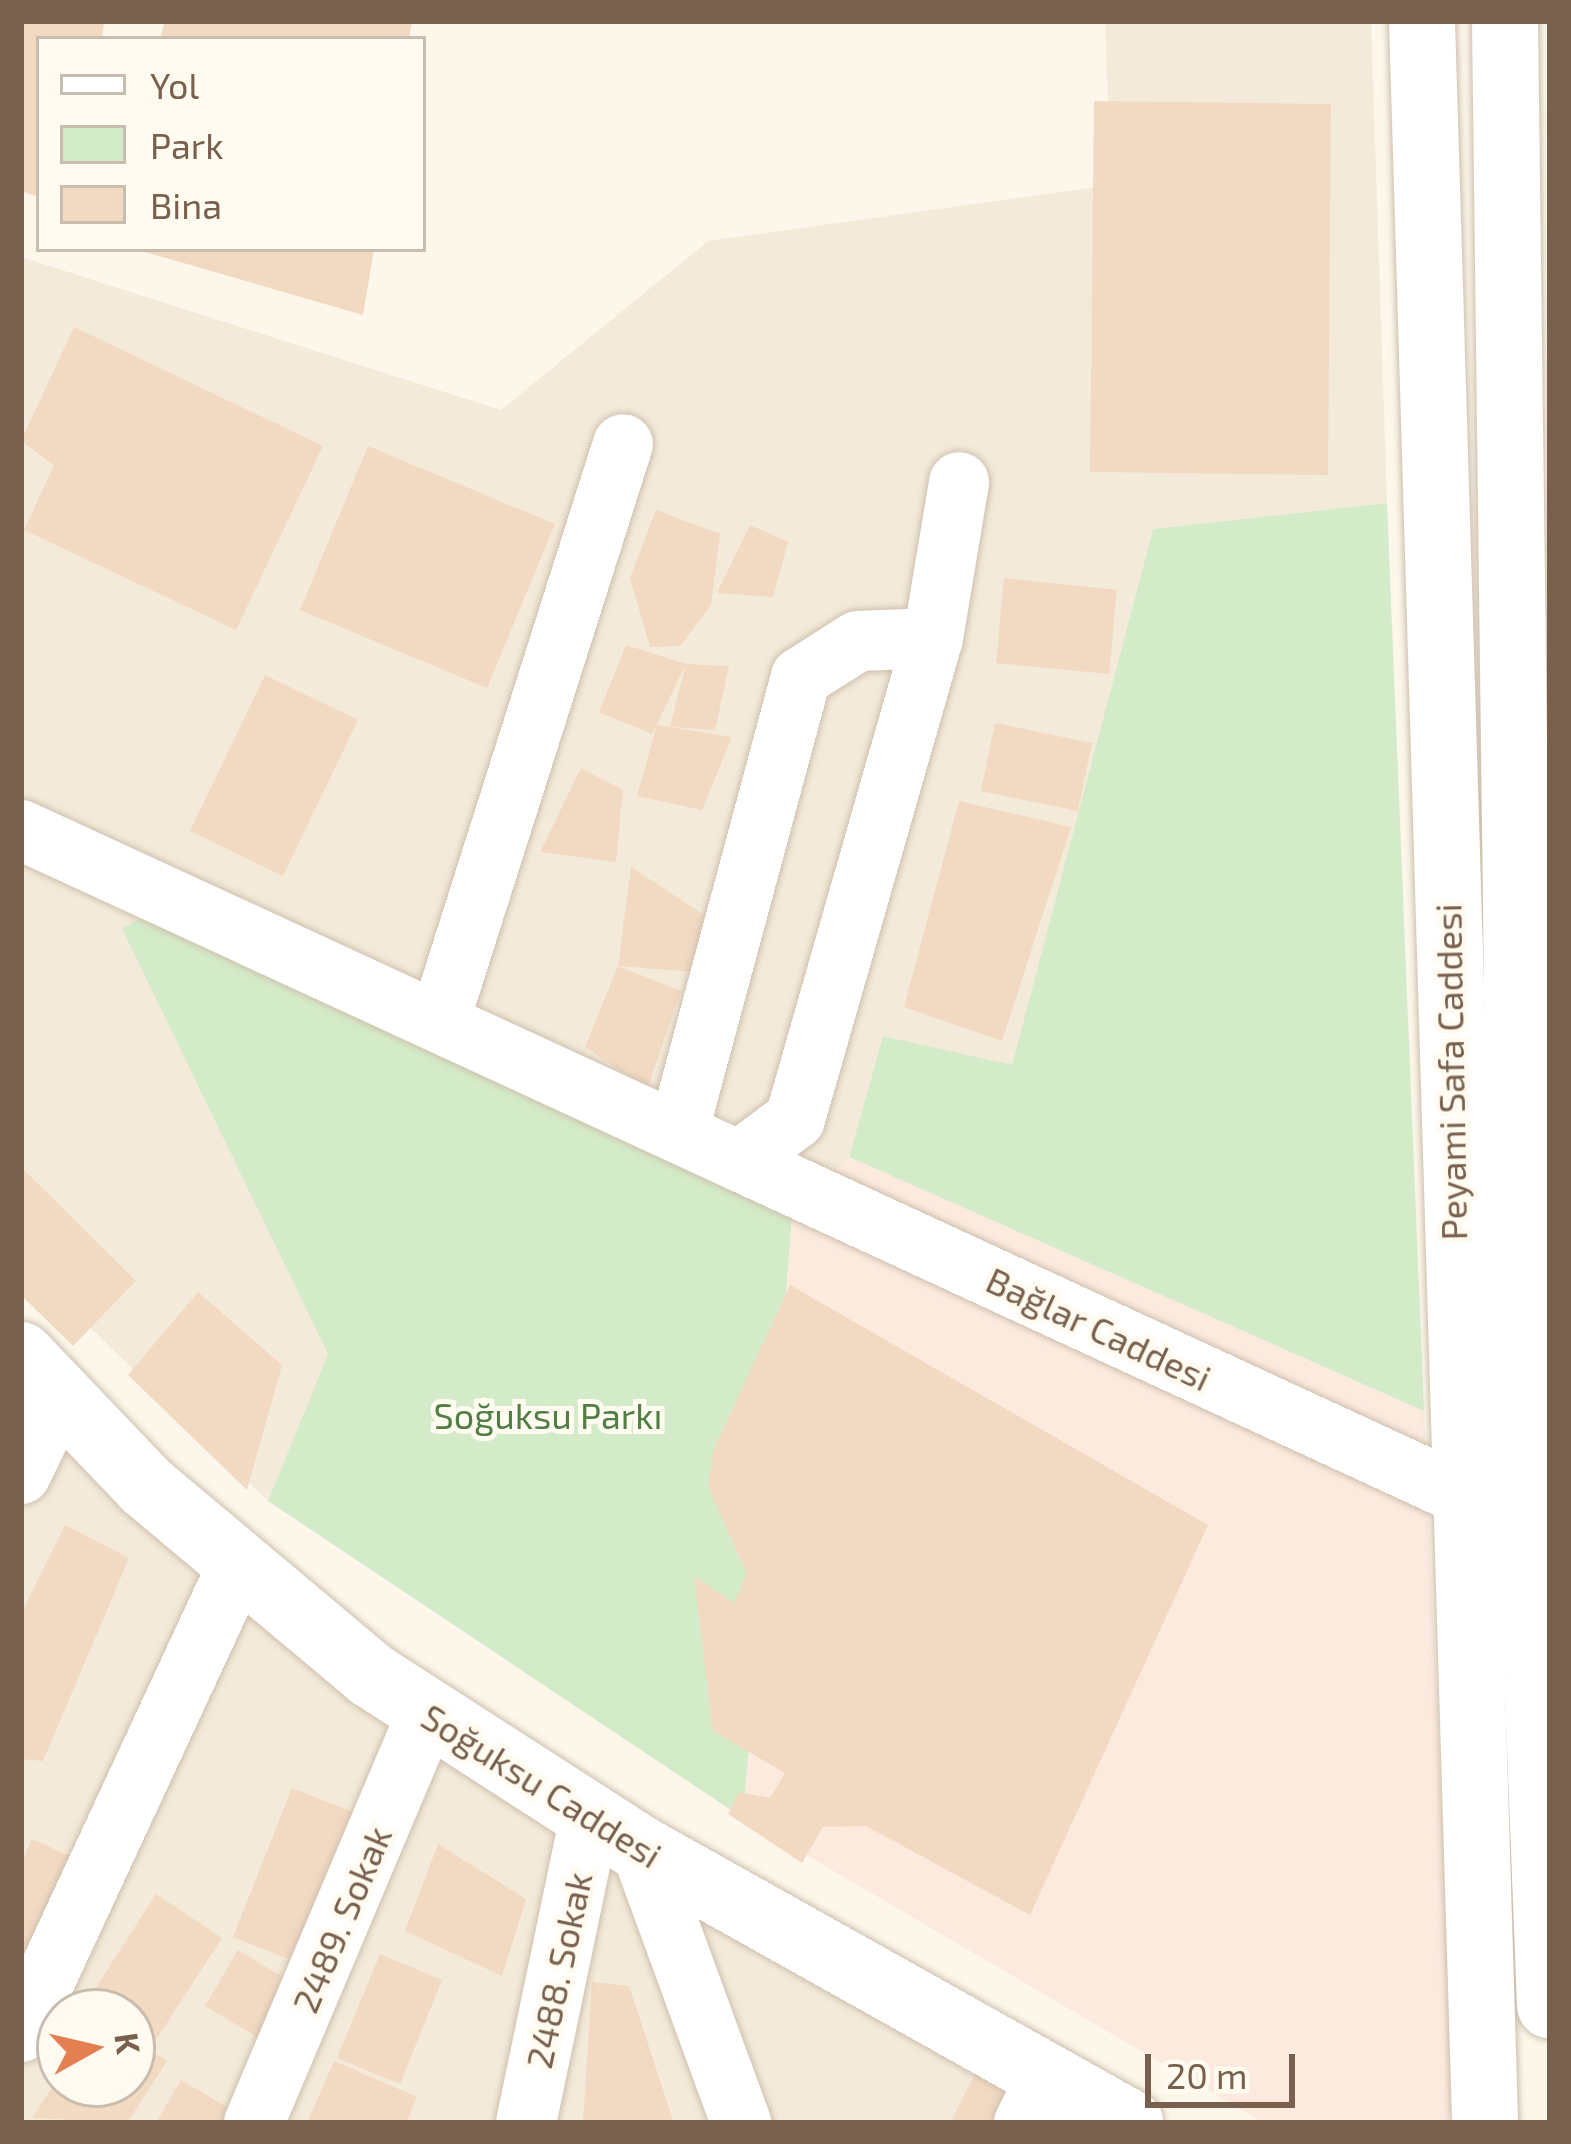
<!DOCTYPE html>
<html>
<head>
<meta charset="utf-8">
<style>
	body { margin:0 }
	#map { position:relative; width:1571px; height:2144px; overflow:hidden; background:#fcf7ea; font-family:"Exo 2",sans-serif }
	div>[style] { position:absolute }
	[style*='--x'] { left:calc(var(--x)*1px); top:calc(var(--y)*1px); width:calc(var(--w)*1px); rotate:calc(var(--a)*1deg) }
	.residential>* { inset:0; background:#f4ead9 }
	.commercial>* { inset:0; background:#fceadf }
	.green>* { inset:0; background:#d3ebc8 }
	.building>* { inset:0; background:#f2d9c2 }
	.roads { filter:drop-shadow(0 0 3px #cfc0af) drop-shadow(0 0 3px #cfc0af) }
	.street>* { height:60px; margin:-30px; padding:0 30px; transform-origin:30px; border-radius:30px; background:#fff }
	.secondary>* { height:66px; margin:-33px; padding:0 33px; transform-origin:33px; border-radius:33px; background:#fff }
	span { translate:-50% -50%; white-space:nowrap; text-align:center; line-height:1.15; -webkit-text-stroke:10px #fffbf1; paint-order:stroke }
	.street-label { font-size:36px; color:#78604d }
	.park-label { font-size:36px; color:#517e44 }
	.frame { position:absolute; inset:0; border:24px solid #78604d; pointer-events:none }
	.legend { position:absolute; left:36px; top:36px; width:390px; height:216px; box-sizing:border-box; background:#fffbf1; border:3px solid #c9bdaf; margin:0; padding:15px 21px; list-style:none; font-size:36px; color:#78604d }
	.legend li { display:flex; align-items:center; gap:24px; height:60px }
	.legend b { width:60px; border:3px solid #c9bdaf }
	.north { position:absolute; left:36px; top:1988px; width:120px; height:120px; box-sizing:border-box; background:#fffbf1; border:3px solid #c9bdaf; border-radius:50%; rotate:82deg; font-size:33px; font-weight:700; line-height:48px; text-align:center; color:#78604d }
	.north::after { content:''; display:block; margin:auto; width:42px; height:54px; background:#e47f52; clip-path:polygon(50% 0,100% 100%,50% 72%,0 100%) }
	.scale { position:absolute; left:1145px; top:2054px; width:150px; height:54px; box-sizing:border-box; border:6px solid #78604d; border-top:0; padding-left:15px; font-size:36px; line-height:42px; white-space:nowrap; color:#78604d; -webkit-text-stroke:9px #fffbf1; paint-order:stroke }
</style>
</head>
<body>
<div id="map">
	<div class="residential">
		<div style="clip-path:polygon(1105px 21px,1371px 21px,1387px 503px,1153px 529px,1012px 1066px,883px 1036px,849px 1157px,793px 1206px,122px 929px,329px 1355px,268px 1501px,21px 1260px,21px 257px,501px 410px,708px 241px,1111px 185px)"></div>
		<div style="clip-path:polygon(evenodd,21px 1374px,173px 1508px,1081px 2123px,21px 2123px,21px 1374px,60px 2012px,132px 2012px,132px 2084px,60px 2084px,60px 2012px)"></div>
	</div>
	<div class="commercial">
		<div style="clip-path:polygon(849px 1157px,1424px 1411px,1454px 2103px,1445px 2123px,1264px 2123px,743px 1818px,793px 1206px)"></div>
	</div>
	<div class="green">
		<div style="clip-path:polygon(1387px 503px,1424px 1411px,849px 1157px,883px 1036px,1012px 1065px,1153px 529px)"></div>
		<div style="clip-path:polygon(155px 910px,793px 1206px,743px 1818px,268px 1501px,328px 1354px,122px 929px)"></div>
	</div>
	<div class="building">
		<div style="clip-path:polygon(21px 21px,104px 21px,102px 39px,39px 39px,39px 197px,21px 191px)"></div>
		<div style="clip-path:polygon(165px 21px,412px 21px,409px 39px,160px 39px)"></div>
		<div style="clip-path:polygon(1094px 101px,1331px 104px,1328px 475px,1090px 472px)"></div>
		<div style="clip-path:polygon(135px 249px,374px 249px,363px 315px)"></div>
		<div style="clip-path:polygon(74px 327px,323px 446px,236px 630px,24px 530px,54px 465px,21px 441px)"></div>
		<div style="clip-path:polygon(368px 446px,555px 524px,487px 688px,300px 610px)"></div>
		<div style="clip-path:polygon(656px 510px,720px 534px,711px 605px,680px 646px,650px 647px,630px 578px)"></div>
		<div style="clip-path:polygon(750px 525px,788px 542px,773px 597px,717px 593px)"></div>
		<div style="clip-path:polygon(1004px 578px,1117px 590px,1109px 674px,996px 663px)"></div>
		<div style="clip-path:polygon(626px 645px,686px 664px,652px 734px,599px 712px)"></div>
		<div style="clip-path:polygon(686px 664px,729px 666px,715px 730px,670px 727px)"></div>
		<div style="clip-path:polygon(265px 675px,358px 720px,283px 876px,190px 831px)"></div>
		<div style="clip-path:polygon(995px 723px,1092px 743px,1078px 811px,981px 791px)"></div>
		<div style="clip-path:polygon(657px 725px,732px 737px,702px 810px,637px 796px)"></div>
		<div style="clip-path:polygon(581px 768px,623px 790px,616px 862px,540px 852px)"></div>
		<div style="clip-path:polygon(959px 801px,1071px 827px,1002px 1041px,904px 1007px)"></div>
		<div style="clip-path:polygon(631px 867px,704px 915px,694px 972px,618px 966px,681px 991px,647px 1089px,585px 1047px,618px 966px)"></div>
		<div style="clip-path:polygon(21px 1167px,136px 1281px,73px 1346px,21px 1295px)"></div>
		<div style="clip-path:polygon(790px 1285px,1208px 1525px,1030px 1915px,866px 1826px,823px 1827px,802px 1863px,728px 1814px,739px 1792px,770px 1798px,785px 1773px,713px 1731px,694px 1576px,734px 1603px,747px 1574px,708px 1486px,714px 1449px)"></div>
		<div style="clip-path:polygon(198px 1292px,282px 1365px,247px 1490px,128px 1375px)"></div>
		<div style="clip-path:polygon(65px 1525px,129px 1558px,43px 1761px,21px 1759px,21px 1614px)"></div>
		<div style="clip-path:polygon(292px 1788px,368px 1818px,309px 1967px,233px 1937px)"></div>
		<div style="clip-path:polygon(32px 1839px,81px 1861px,21px 1999px,21px 1863px)"></div>
		<div style="clip-path:polygon(438px 1844px,526px 1899px,502px 1976px,405px 1931px)"></div>
		<div style="clip-path:polygon(156px 1894px,222px 1938px,152px 2046px,132px 2035px,132px 2012px,86px 2003px)"></div>
		<div style="clip-path:polygon(238px 1950px,296px 1985px,264px 2041px,205px 2006px)"></div>
		<div style="clip-path:polygon(380px 1954px,442px 1980px,400px 2084px,337px 2058px)"></div>
		<div style="clip-path:polygon(592px 1982px,629px 1986px,674px 2123px,583px 2123px)"></div>
		<div style="clip-path:polygon(132px 2038px,167px 2061px,127px 2123px,32px 2118px,60px 2075px,60px 2084px,132px 2084px)"></div>
		<div style="clip-path:polygon(334px 2061px,417px 2097px,406px 2123px,307px 2123px)"></div>
		<div style="clip-path:polygon(975px 2074px,1028px 2100px,1017px 2123px,950px 2123px)"></div>
		<div style="clip-path:polygon(181px 2080px,232px 2110px,224px 2123px,156px 2123px)"></div>
	</div>
	<div class="roads">
		<div class="street">
			<div style="--x:21;--y:830;--w:791;--a:24.75"></div>
			<div style="--x:739;--y:1161;--w:70;--a:-36.9"></div>
			<div style="--x:795;--y:1119;--w:500;--a:-73.99"></div>
			<div style="--x:933;--y:638;--w:158;--a:-80.5"></div>
			<div style="--x:441;--y:1016;--w:600;--a:-72.35"></div>
			<div style="--x:679;--y:1129;--w:468;--a:-74.9"></div>
			<div style="--x:801;--y:677;--w:67;--a:-32.3"></div>
			<div style="--x:858;--y:641;--w:75;--a:-2.3"></div>
			<div style="--x:739;--y:1161;--w:794;--a:24.79"></div>
			<div style="--x:21;--y:1474;--w:90;--a:-64.3"></div>
			<div style="--x:641;--y:1849;--w:292;--a:69.9"></div>
			<div style="--x:21;--y:2032;--w:515;--a:-65.08"></div>
			<div style="--x:254;--y:2123;--w:444;--a:-67.1"></div>
			<div style="--x:526;--y:2123;--w:314;--a:-78.2"></div>
			<div style="--x:1024;--y:2123;--w:52;--a:-63.9"></div>
		</div>
		<div class="secondary">
			<div style="--x:1422;--y:21;--w:2103;--a:88.28"></div>
			<div style="--x:1505;--y:21;--w:1210;--a:89.29"></div>
			<div style="--x:1520;--y:1231;--w:775;--a:87.78"></div>
			<div style="--x:21;--y:1355;--w:181;--a:46.3"></div>
			<div style="--x:146;--y:1486;--w:294;--a:40"></div>
			<div style="--x:371;--y:1675;--w:321;--a:32.8"></div>
			<div style="--x:641;--y:1849;--w:561;--a:29.26"></div>
		</div>
	</div>
	<div class="street-label">
		<span style="left:1450px;top:1072px;rotate:-91deg">Peyami Safa Caddesi</span>
		<span style="left:1099px;top:1328px;rotate:25deg">Bağlar Caddesi</span>
		<span style="left:542px;top:1785px;rotate:32deg">Soğuksu Caddesi</span>
		<span style="left:341px;top:1919px;rotate:-67deg">2489. Sokak</span>
		<span style="left:558px;top:1970px;rotate:-78deg">2488. Sokak</span>
	</div>
	<div class="park-label">
		<span style="left:548px;top:1415px">Soğuksu Parkı</span>
	</div>
	<div class="frame"></div>
	<ul class="legend">
	<li><b style="height:15px;background:#fff"></b>Yol</li>
	<li><b style="height:33px;background:#d3ebc8"></b>Park</li>
	<li><b style="height:33px;background:#f2d9c2"></b>Bina</li>
	</ul>
	<div class="north">K</div>
	<div class="scale">20 m</div>
</div>
</body>
</html>
